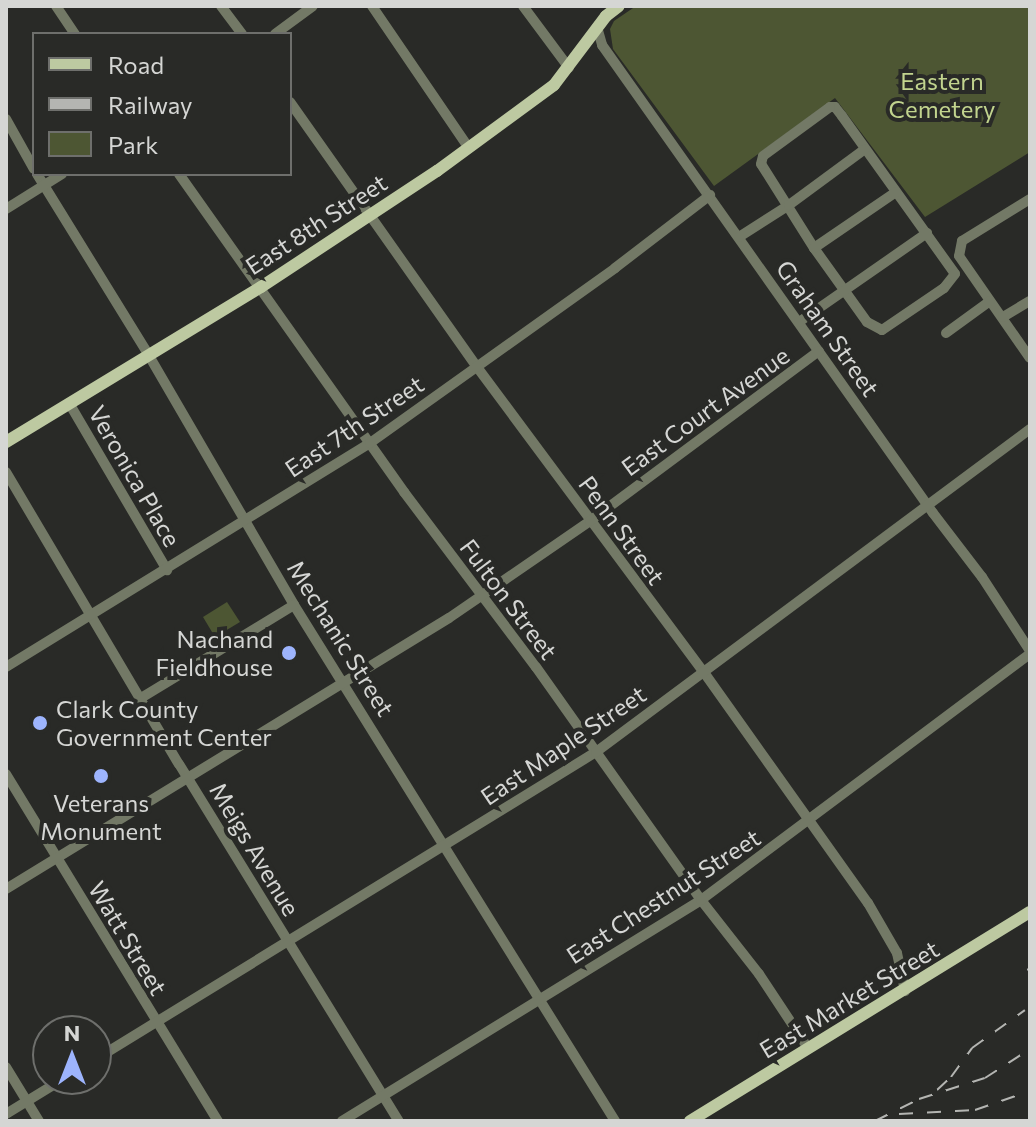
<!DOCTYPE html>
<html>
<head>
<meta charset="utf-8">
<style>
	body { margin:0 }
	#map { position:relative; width:1036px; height:1127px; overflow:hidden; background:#292a27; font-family:Commissioner,sans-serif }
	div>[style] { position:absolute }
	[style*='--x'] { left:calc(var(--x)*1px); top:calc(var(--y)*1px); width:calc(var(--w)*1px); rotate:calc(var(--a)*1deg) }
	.green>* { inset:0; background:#4d5633 }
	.minor>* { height:10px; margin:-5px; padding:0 5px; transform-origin:5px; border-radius:5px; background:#737966 }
	.major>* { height:12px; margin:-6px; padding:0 6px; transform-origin:6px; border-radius:6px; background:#bdc9a1 }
	.rail>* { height:2px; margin-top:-1px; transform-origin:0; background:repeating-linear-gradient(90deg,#b4b5b2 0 14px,transparent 0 28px) }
	.dots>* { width:22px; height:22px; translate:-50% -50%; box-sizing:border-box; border:4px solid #292a27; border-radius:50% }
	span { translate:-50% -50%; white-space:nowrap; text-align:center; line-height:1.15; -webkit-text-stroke:8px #292a27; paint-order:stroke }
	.park-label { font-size:24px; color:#c2d48e }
	.street-label { font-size:24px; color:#d5d6d4 }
	.poi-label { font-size:24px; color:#d5d6d4 }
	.right { translate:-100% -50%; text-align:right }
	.left { translate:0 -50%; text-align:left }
	.frame { position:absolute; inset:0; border:8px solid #d5d6d4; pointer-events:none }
	.legend { position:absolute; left:32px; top:32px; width:260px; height:144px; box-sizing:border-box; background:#292a27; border:2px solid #6e6f6c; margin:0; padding:10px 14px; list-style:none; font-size:24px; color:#d5d6d4 }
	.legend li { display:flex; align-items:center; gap:16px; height:40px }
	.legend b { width:40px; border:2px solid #6e6f6c }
	.north { position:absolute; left:32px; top:1015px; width:80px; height:80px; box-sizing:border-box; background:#292a27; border:2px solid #6e6f6c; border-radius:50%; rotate:0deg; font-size:22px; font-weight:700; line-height:32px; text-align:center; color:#d5d6d4 }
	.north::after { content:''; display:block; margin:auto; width:28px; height:36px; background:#9db4fd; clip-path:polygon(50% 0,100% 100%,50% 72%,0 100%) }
</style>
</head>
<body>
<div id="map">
	<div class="green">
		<div style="clip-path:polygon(636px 6px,1030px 6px,1030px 152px,925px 217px,835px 98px,714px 186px,613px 49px,610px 29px,614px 21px)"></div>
		<div style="clip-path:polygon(227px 602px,240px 622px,215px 637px,203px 617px)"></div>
	</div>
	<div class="minor">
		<div style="--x:56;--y:6;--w:34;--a:56"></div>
		<div style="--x:221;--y:6;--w:35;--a:53"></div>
		<div style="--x:372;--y:6;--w:172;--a:55.7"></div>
		<div style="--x:523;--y:6;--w:77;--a:53.4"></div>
		<div style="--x:597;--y:27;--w:19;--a:74"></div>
		<div style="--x:602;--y:45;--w:573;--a:54.73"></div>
		<div style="--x:933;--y:513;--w:81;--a:52.6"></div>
		<div style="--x:982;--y:577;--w:88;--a:57"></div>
		<div style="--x:275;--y:34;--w:47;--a:-36.4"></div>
		<div style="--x:290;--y:102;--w:324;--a:54.8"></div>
		<div style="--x:477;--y:367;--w:379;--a:53.4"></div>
		<div style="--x:703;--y:671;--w:285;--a:54.6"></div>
		<div style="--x:868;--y:903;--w:58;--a:59.9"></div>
		<div style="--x:897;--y:953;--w:39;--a:78"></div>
		<div style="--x:830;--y:107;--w:5;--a:0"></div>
		<div style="--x:835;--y:107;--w:11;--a:52"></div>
		<div style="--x:842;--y:116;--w:194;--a:54.4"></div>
		<div style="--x:955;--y:274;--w:18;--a:128"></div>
		<div style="--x:944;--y:288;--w:75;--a:145.9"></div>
		<div style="--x:882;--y:330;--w:17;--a:-152"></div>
		<div style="--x:867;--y:322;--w:91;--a:-125.6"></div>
		<div style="--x:814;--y:248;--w:99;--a:-122.2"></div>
		<div style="--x:761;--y:164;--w:8;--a:-76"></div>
		<div style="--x:763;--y:156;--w:83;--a:-36.2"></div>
		<div style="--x:6;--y:119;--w:57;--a:60.8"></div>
		<div style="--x:37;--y:174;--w:211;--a:58.3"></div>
		<div style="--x:148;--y:354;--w:290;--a:59.8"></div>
		<div style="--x:294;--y:605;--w:608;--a:58.11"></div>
		<div style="--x:179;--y:174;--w:390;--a:54.7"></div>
		<div style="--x:404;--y:492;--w:219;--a:53"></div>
		<div style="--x:536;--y:667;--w:286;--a:54.7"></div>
		<div style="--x:701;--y:900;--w:94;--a:51.9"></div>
		<div style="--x:759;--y:974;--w:89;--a:56.5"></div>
		<div style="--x:1030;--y:199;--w:80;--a:148.3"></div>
		<div style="--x:962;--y:241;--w:15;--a:101"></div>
		<div style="--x:959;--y:256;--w:124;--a:55.2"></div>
		<div style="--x:6;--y:209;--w:66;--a:-32"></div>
		<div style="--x:739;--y:237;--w:59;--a:-32.6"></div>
		<div style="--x:789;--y:205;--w:94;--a:-36.4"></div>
		<div style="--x:814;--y:248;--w:99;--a:-34.3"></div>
		<div style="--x:1003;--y:317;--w:31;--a:-31"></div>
		<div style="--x:799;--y:322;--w:156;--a:-34.8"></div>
		<div style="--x:946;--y:333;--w:54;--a:-36"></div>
		<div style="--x:69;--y:403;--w:194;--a:59.6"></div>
		<div style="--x:6;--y:472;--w:339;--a:59.4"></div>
		<div style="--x:179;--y:764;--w:419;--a:58.4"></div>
		<div style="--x:6;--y:667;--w:427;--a:-31.6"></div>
		<div style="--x:370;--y:443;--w:301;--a:-35.5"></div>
		<div style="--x:615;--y:268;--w:120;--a:-37.5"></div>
		<div style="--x:141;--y:698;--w:179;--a:-31.3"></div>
		<div style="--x:6;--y:774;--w:407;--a:58.6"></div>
		<div style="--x:6;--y:889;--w:519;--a:-31.46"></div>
		<div style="--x:449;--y:618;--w:171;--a:-34.5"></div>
		<div style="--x:590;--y:521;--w:285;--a:-36.6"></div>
		<div style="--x:96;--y:1059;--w:587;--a:-31.55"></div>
		<div style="--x:596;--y:752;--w:541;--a:-36.66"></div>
		<div style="--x:6;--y:1067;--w:63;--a:58.6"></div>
		<div style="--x:6;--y:1114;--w:67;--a:-31.6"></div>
		<div style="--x:342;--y:1121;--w:422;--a:-31.6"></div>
		<div style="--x:701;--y:900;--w:411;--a:-36.8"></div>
	</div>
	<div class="major">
		<div style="--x:6;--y:442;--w:298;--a:-31.3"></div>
		<div style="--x:261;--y:287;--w:211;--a:-33.4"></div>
		<div style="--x:437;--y:171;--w:145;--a:-36.3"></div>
		<div style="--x:554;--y:85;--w:86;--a:-53"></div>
		<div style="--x:606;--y:16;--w:16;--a:-38"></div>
		<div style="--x:690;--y:1121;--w:399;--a:-31.6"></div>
	</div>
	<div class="rail">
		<div style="--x:1027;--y:970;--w:4;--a:-34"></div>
		<div style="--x:937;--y:1090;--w:19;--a:-43"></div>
		<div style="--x:951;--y:1077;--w:36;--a:-54"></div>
		<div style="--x:972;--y:1048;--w:65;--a:-35.6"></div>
		<div style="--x:899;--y:1114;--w:76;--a:-3"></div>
		<div style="--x:975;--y:1110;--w:58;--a:-19.1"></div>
		<div style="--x:875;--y:1121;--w:49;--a:-26.6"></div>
		<div style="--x:919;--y:1099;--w:69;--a:-17.7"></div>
		<div style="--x:985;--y:1078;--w:54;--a:-32.8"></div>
	</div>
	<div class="dots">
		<div style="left:289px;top:653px;background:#9db4fd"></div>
		<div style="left:40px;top:723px;background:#9db4fd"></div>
		<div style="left:101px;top:776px;background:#9db4fd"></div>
	</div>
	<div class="park-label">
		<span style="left:942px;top:95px">Eastern<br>Cemetery</span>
	</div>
	<div class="street-label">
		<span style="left:316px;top:224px;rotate:-33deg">East 8th Street</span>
		<span style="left:828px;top:328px;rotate:55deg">Graham Street</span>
		<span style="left:705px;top:411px;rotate:-36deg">East Court Avenue</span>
		<span style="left:354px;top:426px;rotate:-34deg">East 7th Street</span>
		<span style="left:135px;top:476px;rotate:60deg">Veronica Place</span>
		<span style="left:622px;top:530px;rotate:54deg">Penn Street</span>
		<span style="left:509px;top:599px;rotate:53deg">Fulton Street</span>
		<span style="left:341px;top:638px;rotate:58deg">Mechanic Street</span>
		<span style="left:563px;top:745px;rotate:-34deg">East Maple Street</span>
		<span style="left:255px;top:849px;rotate:59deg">Meigs Avenue</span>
		<span style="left:663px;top:896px;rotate:-33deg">East Chestnut Street</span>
		<span style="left:128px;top:938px;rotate:59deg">Watt Street</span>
		<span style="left:849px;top:999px;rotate:-31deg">East Market Street</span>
	</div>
	<div class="poi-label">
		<span class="right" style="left:273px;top:653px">Nachand<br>Fieldhouse</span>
		<span class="left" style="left:56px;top:723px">Clark County<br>Government Center</span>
		<span style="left:101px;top:817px">Veterans<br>Monument</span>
	</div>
	<div class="frame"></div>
	<ul class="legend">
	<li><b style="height:10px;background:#bdc9a1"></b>Road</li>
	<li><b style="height:10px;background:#b4b5b2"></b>Railway</li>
	<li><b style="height:22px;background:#4d5633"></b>Park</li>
	</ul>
	<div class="north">N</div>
</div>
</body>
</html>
